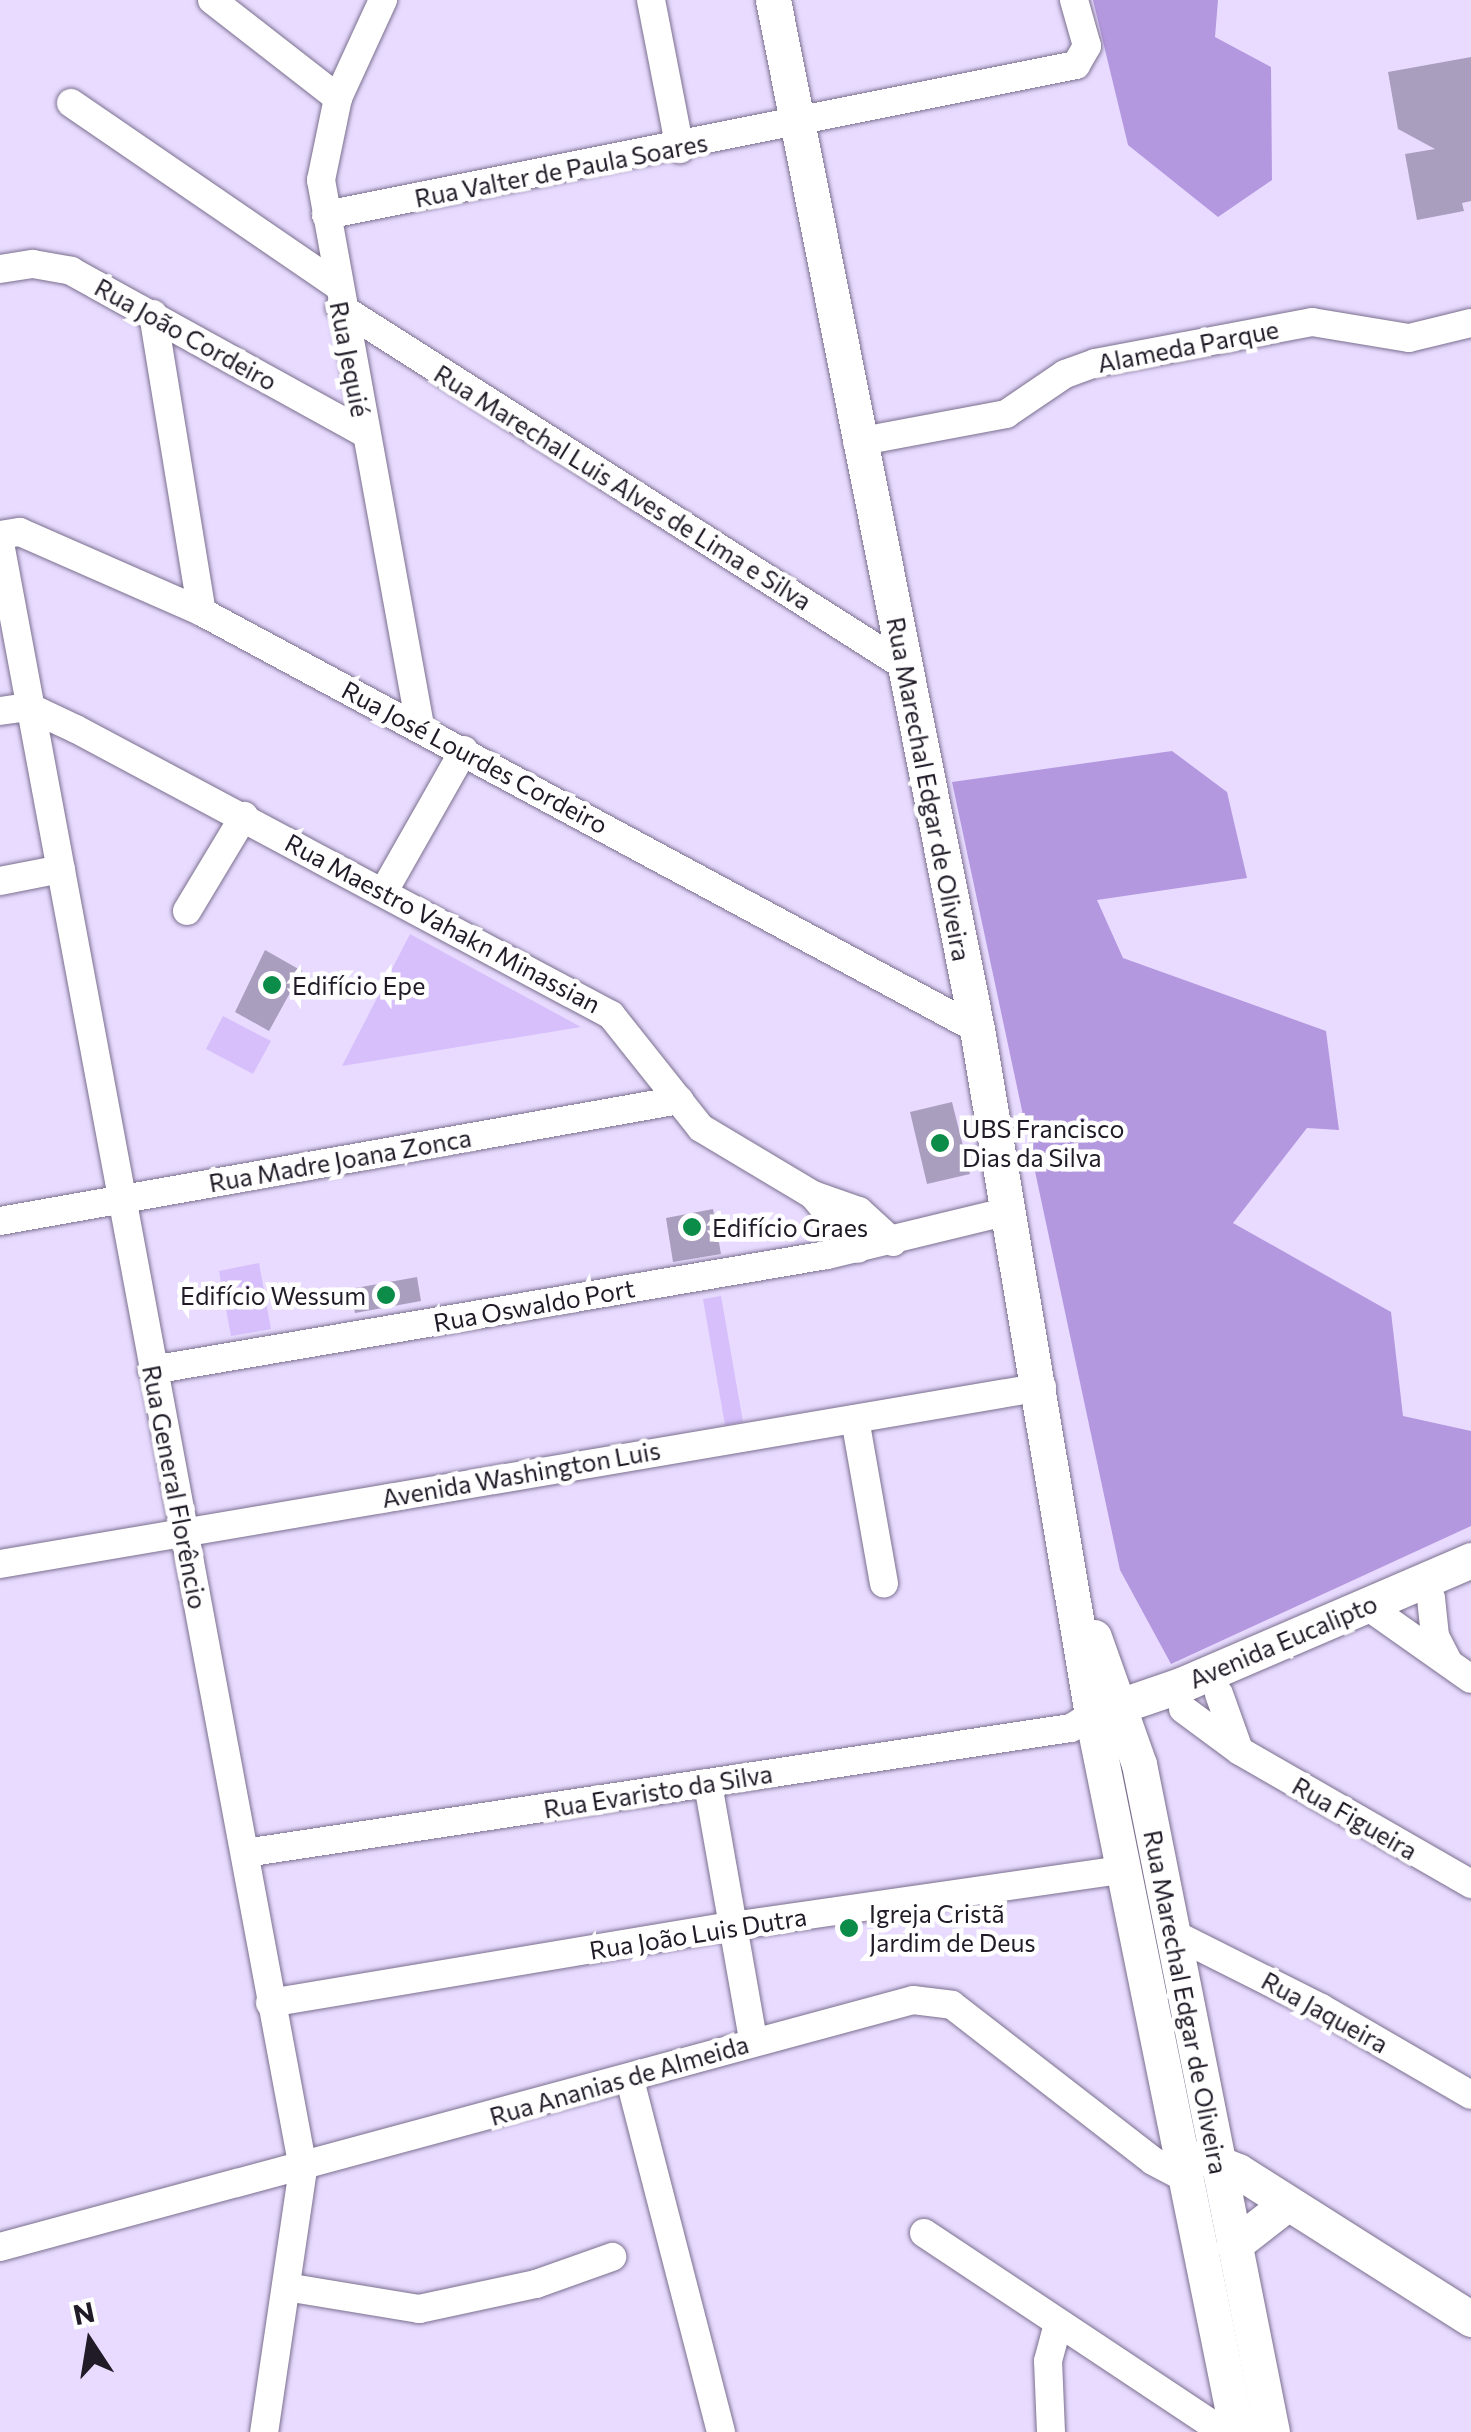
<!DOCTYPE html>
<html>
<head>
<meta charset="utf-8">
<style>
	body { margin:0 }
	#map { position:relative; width:1471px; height:2432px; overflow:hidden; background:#e8dbff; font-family:Commissioner,sans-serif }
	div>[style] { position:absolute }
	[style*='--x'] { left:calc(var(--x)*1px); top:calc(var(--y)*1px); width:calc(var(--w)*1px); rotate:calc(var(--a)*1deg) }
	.green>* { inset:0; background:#d6bffb }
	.forest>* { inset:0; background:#b498df }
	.building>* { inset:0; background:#aa9ebf }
	.roads { filter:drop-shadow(0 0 2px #7b708f) drop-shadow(0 0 2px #7b708f) }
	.minor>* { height:28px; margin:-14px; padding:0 14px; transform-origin:14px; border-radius:14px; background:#fff }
	.major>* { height:35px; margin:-17.5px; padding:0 17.5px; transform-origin:17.5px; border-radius:17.5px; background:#fff }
	.dots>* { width:28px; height:28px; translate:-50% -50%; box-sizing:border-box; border:5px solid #fff; border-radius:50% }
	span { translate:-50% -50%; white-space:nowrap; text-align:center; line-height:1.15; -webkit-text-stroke:9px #fff; paint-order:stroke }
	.street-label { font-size:25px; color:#201b27 }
	.poi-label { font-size:25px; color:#201b27 }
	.left { translate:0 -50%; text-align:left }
	.right { translate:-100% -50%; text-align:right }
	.north { position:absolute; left:40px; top:2292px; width:100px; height:100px; -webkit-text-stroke:8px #fff; paint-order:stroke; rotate:348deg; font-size:28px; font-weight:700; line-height:40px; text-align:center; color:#201b27 }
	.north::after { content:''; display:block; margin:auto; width:35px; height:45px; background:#201b27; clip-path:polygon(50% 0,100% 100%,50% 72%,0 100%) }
</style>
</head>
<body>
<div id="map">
	<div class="green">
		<div style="clip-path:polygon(410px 934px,581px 1027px,342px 1066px)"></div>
		<div style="clip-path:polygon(223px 1016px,271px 1041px,253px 1074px,206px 1049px)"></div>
		<div style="clip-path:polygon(259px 1263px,271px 1329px,231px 1336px,219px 1271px)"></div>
		<div style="clip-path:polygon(721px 1296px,743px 1422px,725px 1425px,703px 1299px)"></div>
	</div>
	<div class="forest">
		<div style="clip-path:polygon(1093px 0,1218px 0,1215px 37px,1271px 67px,1272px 180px,1218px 217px,1128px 145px)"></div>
		<div style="clip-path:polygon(1172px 751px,1227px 792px,1247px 878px,1097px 900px,1123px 958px,1326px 1031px,1339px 1130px,1307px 1128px,1233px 1223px,1391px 1312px,1403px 1416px,1471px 1431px,1471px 1526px,1171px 1664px,1120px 1570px,952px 782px)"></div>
	</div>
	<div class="building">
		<div style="clip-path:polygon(1471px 57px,1471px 201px,1462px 203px,1464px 211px,1417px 220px,1405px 154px,1435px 149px,1398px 129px,1388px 72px)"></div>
		<div style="clip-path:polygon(265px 950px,302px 971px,269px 1031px,235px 1012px)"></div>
		<div style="clip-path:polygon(952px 1102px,970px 1174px,927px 1184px,910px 1112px)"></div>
		<div style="clip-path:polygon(713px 1209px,721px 1254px,673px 1262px,666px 1218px)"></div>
		<div style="clip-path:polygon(417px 1277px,421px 1301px,355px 1313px,350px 1289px)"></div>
	</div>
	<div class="roads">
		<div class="minor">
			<div style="--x:212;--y:0;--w:160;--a:37.9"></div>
			<div style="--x:383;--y:0;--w:108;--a:114.7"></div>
			<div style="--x:338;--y:98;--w:84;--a:101.7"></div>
			<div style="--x:321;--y:180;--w:555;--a:79.72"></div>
			<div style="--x:651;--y:0;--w:152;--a:79"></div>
			<div style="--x:71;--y:103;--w:320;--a:34.4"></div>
			<div style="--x:326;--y:215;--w:765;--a:-11.31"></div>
			<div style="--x:1076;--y:65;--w:22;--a:-60"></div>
			<div style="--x:1087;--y:46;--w:48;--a:-105.8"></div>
			<div style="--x:0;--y:269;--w:33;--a:-9"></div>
			<div style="--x:33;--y:264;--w:39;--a:10"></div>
			<div style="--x:71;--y:271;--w:335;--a:28.9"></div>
			<div style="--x:340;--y:307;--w:671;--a:32.46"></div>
			<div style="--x:153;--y:314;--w:302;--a:80.7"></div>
			<div style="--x:857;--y:442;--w:152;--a:-10.6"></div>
			<div style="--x:1006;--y:414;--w:71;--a:-34.1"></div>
			<div style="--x:1065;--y:374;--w:32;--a:-20"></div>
			<div style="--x:1095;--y:363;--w:221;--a:-10.7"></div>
			<div style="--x:1312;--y:322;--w:98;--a:9.4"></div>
			<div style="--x:1409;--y:338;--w:64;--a:-13.6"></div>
			<div style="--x:0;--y:535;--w:20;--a:-9"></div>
			<div style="--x:20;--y:532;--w:199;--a:23.7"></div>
			<div style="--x:202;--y:612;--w:880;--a:28.28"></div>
			<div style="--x:0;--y:543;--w:1654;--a:79.44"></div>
			<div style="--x:303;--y:2169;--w:266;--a:98.4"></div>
			<div style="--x:0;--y:711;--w:29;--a:-8"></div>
			<div style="--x:29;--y:707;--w:52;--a:25.1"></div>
			<div style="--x:76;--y:729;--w:607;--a:28.13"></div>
			<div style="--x:611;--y:1015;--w:144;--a:51.5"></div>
			<div style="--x:701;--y:1128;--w:131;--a:30.9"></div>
			<div style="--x:813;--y:1195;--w:49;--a:19.2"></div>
			<div style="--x:859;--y:1211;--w:46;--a:42.4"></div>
			<div style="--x:0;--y:881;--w:62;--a:-11.1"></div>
			<div style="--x:384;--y:891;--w:162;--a:-60.4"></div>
			<div style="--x:187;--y:911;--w:111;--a:-59"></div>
			<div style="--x:813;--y:1195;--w:70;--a:50.2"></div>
			<div style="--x:0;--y:1221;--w:690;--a:-10.1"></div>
			<div style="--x:152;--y:1370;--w:685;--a:-9.67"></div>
			<div style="--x:827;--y:1255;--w:187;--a:-13.6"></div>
			<div style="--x:855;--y:1419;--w:167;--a:80"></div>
			<div style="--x:0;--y:1564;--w:1057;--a:-9.64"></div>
			<div style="--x:1431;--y:1598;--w:38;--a:84"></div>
			<div style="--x:1435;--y:1636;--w:30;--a:63"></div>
			<div style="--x:1366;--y:1605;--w:128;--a:35.2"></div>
			<div style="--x:1219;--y:1694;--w:59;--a:70.3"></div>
			<div style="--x:1183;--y:1709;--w:71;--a:36.4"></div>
			<div style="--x:1240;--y:1751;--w:267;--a:29.9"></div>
			<div style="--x:708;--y:1784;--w:260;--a:80"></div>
			<div style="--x:245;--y:1853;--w:835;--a:-8.61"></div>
			<div style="--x:1071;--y:1728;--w:25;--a:-32"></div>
			<div style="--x:1176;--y:1935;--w:162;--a:26.7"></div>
			<div style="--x:1321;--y:2008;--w:173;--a:30.1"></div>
			<div style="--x:270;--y:2003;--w:468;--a:-9.5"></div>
			<div style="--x:732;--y:1926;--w:398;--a:-8.2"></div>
			<div style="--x:630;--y:2080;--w:364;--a:75.5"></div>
			<div style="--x:924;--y:2233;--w:360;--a:33.6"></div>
			<div style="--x:0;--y:2247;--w:946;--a:-15.14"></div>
			<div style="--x:913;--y:2000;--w:39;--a:7"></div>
			<div style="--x:952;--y:2005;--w:254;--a:37.8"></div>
			<div style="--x:1153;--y:2161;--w:41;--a:27.8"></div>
			<div style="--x:286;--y:2287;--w:135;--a:9.4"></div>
			<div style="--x:419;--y:2309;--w:120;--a:-12.1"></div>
			<div style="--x:536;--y:2284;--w:81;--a:-19.6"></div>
			<div style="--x:1051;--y:2432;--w:71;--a:-92.4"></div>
			<div style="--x:1048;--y:2361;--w:38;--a:-75"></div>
		</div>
		<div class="major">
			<div style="--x:773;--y:0;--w:1049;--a:78.79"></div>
			<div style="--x:977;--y:1029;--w:696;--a:80.48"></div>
			<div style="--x:1092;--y:1715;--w:732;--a:78.57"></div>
			<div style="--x:1094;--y:1637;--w:135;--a:70.5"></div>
			<div style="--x:1139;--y:1764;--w:681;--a:78.74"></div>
			<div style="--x:1102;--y:1712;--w:83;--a:-18.9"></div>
			<div style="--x:1181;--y:1685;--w:316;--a:-23.3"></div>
			<div style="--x:1203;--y:2157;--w:38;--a:22"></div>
			<div style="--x:1238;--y:2171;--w:276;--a:32.4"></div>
			<div style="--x:1234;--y:2245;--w:57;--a:-37.9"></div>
		</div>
	</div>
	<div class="dots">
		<div style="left:272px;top:985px;background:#0b8c48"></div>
		<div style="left:940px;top:1143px;background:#0b8c48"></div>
		<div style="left:692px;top:1227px;background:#0b8c48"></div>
		<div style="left:386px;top:1295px;background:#0b8c48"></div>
		<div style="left:849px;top:1928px;background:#0b8c48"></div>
	</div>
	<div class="street-label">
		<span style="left:561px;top:170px;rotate:-11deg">Rua Valter de Paula Soares</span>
		<span style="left:186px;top:334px;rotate:29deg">Rua João Cordeiro</span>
		<span style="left:1188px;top:346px;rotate:-11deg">Alameda Parque</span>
		<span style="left:350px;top:359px;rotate:79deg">Rua Jequié</span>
		<span style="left:623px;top:487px;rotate:32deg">Rua Marechal Luis Alves de Lima e Silva</span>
		<span style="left:475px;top:757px;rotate:28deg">Rua José Lourdes Cordeiro</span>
		<span style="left:929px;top:789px;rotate:79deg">Rua Marechal Edgar de Oliveira</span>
		<span style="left:443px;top:923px;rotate:28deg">Rua Maestro Vahakn Minassian</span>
		<span style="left:340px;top:1160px;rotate:-10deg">Rua Madre Joana Zonca</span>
		<span style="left:534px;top:1305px;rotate:-10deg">Rua Oswaldo Port</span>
		<span style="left:521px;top:1474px;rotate:-10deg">Avenida Washington Luis</span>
		<span style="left:175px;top:1487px;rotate:79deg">Rua General Florêncio</span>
		<span style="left:1283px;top:1641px;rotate:-23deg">Avenida Eucalipto</span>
		<span style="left:658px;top:1791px;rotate:-9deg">Rua Evaristo da Silva</span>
		<span style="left:1355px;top:1818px;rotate:30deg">Rua Figueira</span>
		<span style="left:698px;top:1933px;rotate:-9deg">Rua João Luis Dutra</span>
		<span style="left:1186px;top:2002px;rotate:79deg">Rua Marechal Edgar de Oliveira</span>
		<span style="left:1325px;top:2012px;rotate:29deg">Rua Jaqueira</span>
		<span style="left:619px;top:2080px;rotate:-16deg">Rua Ananias de Almeida</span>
	</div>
	<div class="poi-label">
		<span class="left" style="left:292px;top:985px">Edifício Epe</span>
		<span class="left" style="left:962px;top:1143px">UBS Francisco<br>Dias da Silva</span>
		<span class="left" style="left:712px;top:1227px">Edifício Graes</span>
		<span class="right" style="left:366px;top:1295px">Edifício Wessum</span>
		<span class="left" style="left:869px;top:1928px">Igreja Cristã<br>Jardim de Deus</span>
	</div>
	<div class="north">N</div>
</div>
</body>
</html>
